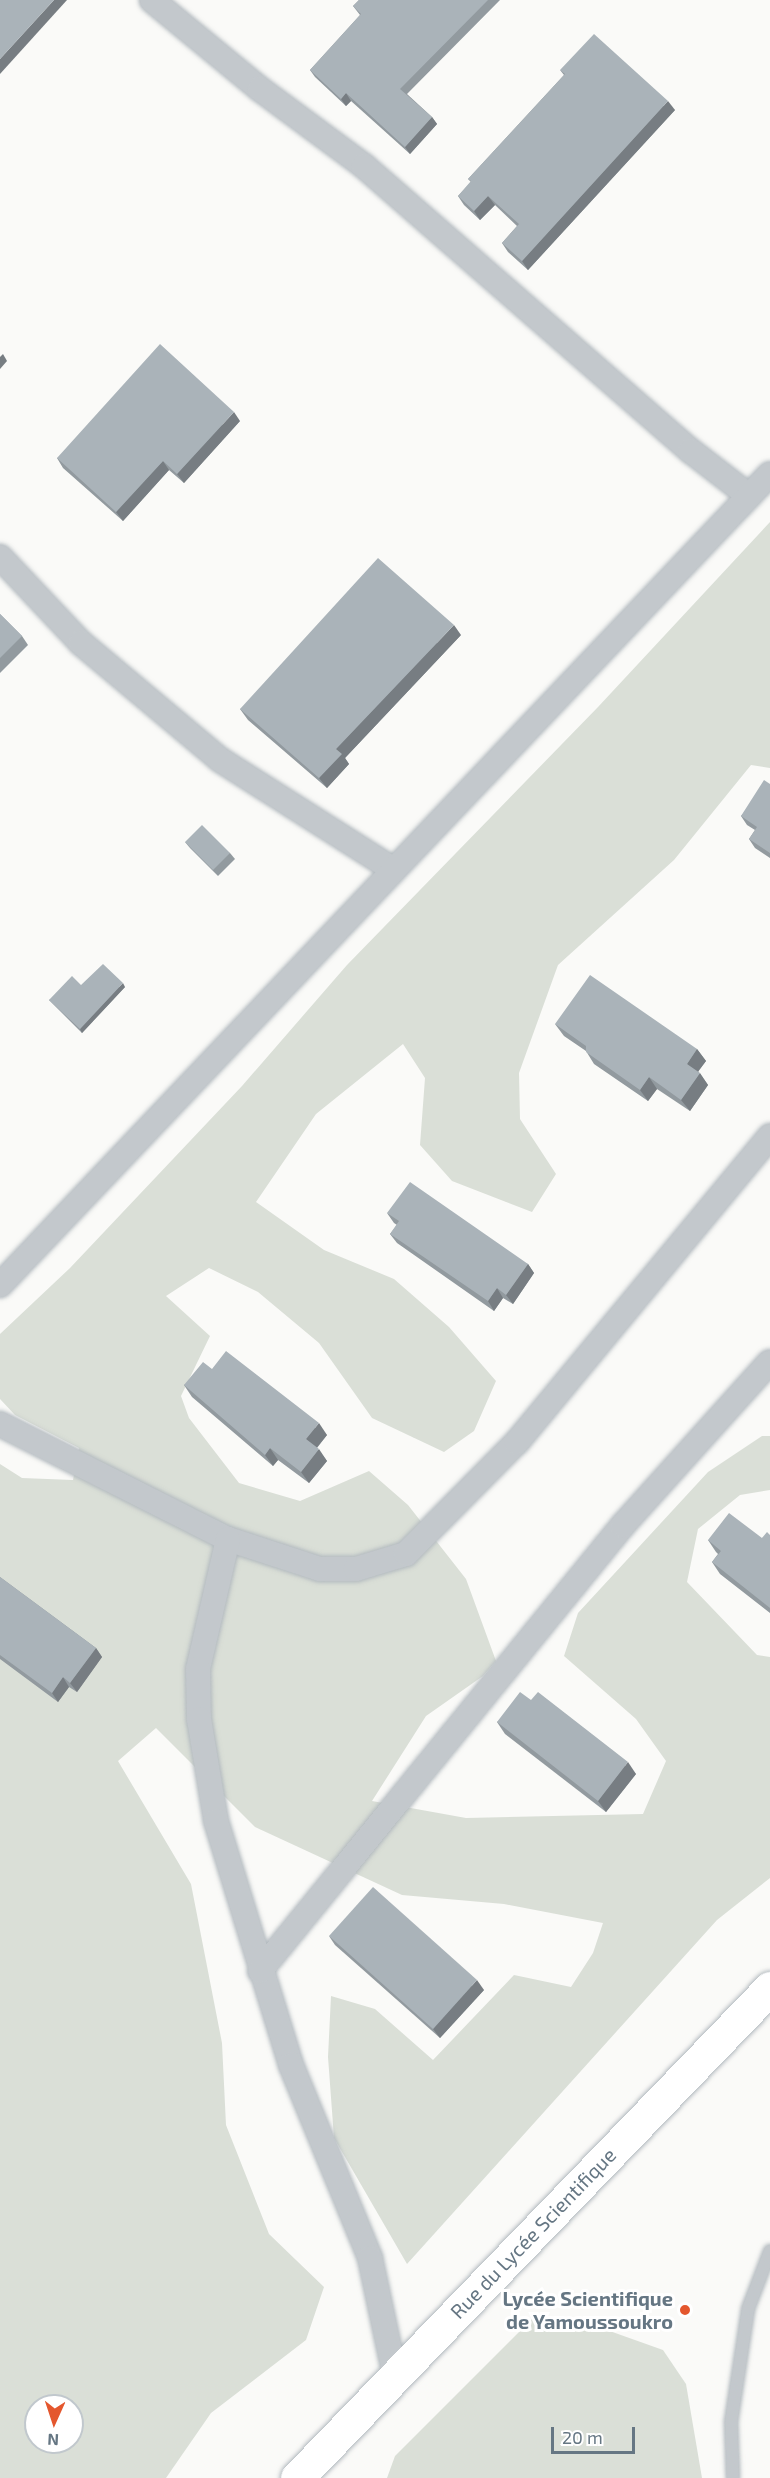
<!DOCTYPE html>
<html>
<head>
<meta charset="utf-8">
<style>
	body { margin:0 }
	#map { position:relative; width:770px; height:2478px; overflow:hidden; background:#fafaf8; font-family:"Exo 2",sans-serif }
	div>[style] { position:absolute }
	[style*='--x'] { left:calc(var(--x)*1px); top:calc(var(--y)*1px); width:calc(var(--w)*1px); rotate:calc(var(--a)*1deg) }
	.green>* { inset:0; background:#dadfd7 }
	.roads { filter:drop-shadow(0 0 2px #b3babf) drop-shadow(0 0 2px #b3babf) }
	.lane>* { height:12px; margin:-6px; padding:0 6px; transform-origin:6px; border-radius:6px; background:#c3c8cc }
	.street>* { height:24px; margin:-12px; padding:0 12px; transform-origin:12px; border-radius:12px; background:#c3c8cc }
	.secondary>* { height:33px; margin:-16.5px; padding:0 16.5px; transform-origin:16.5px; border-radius:16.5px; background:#fff }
	.wall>* { inset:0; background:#929a9f }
	.shaded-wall>* { inset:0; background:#777d82 }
	.building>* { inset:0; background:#aab3b9 }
	.dots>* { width:16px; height:16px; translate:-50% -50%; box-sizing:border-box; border:3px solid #fff; border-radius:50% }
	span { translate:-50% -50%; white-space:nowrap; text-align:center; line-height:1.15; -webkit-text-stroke:6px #fff; paint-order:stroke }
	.street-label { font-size:20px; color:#657683 }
	.poi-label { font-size:20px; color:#657683; font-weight:700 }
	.right { translate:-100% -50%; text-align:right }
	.north { position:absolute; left:24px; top:2394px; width:60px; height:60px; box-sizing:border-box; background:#fff; border:2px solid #c1c8cd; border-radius:50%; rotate:183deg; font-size:16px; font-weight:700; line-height:24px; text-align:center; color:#657683 }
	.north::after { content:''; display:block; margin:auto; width:21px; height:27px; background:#e4572e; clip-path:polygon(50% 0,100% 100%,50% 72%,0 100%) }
	.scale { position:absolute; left:551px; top:2427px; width:84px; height:27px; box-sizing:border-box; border:3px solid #657683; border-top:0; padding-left:8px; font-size:18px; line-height:21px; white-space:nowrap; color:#657683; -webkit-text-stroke:4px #fff; paint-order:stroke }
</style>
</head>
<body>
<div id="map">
	<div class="green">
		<div style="clip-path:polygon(evenodd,770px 522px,770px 768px,751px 765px,674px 860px,558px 965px,519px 1073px,520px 1119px,556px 1174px,532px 1212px,452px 1181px,420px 1145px,425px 1078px,403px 1044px,316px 1114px,256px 1202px,324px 1250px,394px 1279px,449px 1327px,496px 1381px,474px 1431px,444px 1452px,372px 1418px,319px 1343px,258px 1292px,209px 1268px,166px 1296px,210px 1336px,181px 1396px,189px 1418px,239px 1483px,300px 1501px,369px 1471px,408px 1505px,466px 1579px,496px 1661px,483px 1676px,426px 1716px,372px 1801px,466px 1818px,643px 1814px,666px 1761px,636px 1719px,564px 1656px,578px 1613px,708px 1472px,762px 1436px,770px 1436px,770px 1490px,740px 1495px,698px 1529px,687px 1582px,757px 1655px,770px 1657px,770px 1878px,717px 1920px,407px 2264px,334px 2138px,328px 2057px,331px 1996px,375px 2009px,433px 2060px,514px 1975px,571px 1987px,593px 1953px,603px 1923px,504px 1904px,402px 1895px,255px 1827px,156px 1728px,118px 1761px,191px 1884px,222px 2043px,226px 2125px,269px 2234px,324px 2287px,306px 2340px,211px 2413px,166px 2478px,0 2478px,0 1464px,22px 1478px,73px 1480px,79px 1448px,15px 1415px,0 1399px,0 1334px,70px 1268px,242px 1086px,347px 965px,598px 707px,770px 522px,36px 2406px,72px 2406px,72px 2442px,36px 2442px,36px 2406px)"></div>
		<div style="clip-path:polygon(532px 2319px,576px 2319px,663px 2350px,686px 2384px,702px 2478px,387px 2478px,395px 2456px)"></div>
	</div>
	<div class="roads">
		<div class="lane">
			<div style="--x:733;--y:2478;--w:56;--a:-92"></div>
			<div style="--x:731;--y:2422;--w:114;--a:-81.4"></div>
			<div style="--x:748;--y:2309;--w:62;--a:-69.2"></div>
		</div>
		<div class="street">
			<div style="--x:152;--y:0;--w:140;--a:39.5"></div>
			<div style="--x:260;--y:89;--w:129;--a:36.5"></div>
			<div style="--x:364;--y:166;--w:434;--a:41.1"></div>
			<div style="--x:691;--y:451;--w:73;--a:37.8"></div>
			<div style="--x:0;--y:557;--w:118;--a:46.7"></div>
			<div style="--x:81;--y:643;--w:180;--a:40"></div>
			<div style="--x:219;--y:759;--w:207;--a:32.4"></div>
			<div style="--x:0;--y:1285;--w:1118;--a:-46.49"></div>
			<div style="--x:0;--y:1424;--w:255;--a:26.8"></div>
			<div style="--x:228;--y:1539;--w:97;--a:18.1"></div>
			<div style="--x:320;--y:1569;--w:36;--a:0"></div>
			<div style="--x:356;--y:1569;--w:52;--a:-16.7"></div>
			<div style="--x:406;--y:1554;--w:158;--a:-45.3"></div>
			<div style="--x:517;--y:1442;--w:397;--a:-50.4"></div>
			<div style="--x:228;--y:1539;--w:133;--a:103"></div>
			<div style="--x:198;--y:1669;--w:50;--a:88.9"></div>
			<div style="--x:199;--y:1719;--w:103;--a:80.5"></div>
			<div style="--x:216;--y:1821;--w:255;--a:72.9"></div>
			<div style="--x:291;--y:2065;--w:209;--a:67.7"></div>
			<div style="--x:370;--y:2258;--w:121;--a:78"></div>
			<div style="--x:260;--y:1971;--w:575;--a:-50.86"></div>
			<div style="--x:623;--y:1525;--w:219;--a:-48"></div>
		</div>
		<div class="secondary">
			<div style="--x:297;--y:2478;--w:681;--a:-46.01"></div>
		</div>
	</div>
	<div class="wall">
		<div style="clip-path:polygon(359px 0,500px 0,407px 94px,432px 117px,437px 124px,410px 154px,351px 101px,346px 106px,315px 77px,310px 70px,360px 15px,353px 6px)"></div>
		<div style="clip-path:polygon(560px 70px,675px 110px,528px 270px,508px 252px,502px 243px,517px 226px,495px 205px,480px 220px,464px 205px,458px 196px,471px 182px,468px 179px,564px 75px)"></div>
		<div style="clip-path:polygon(240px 421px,184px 483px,169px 470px,123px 521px,63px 468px,57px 458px)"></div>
		<div style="clip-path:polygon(0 614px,22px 636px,28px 645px,0 673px)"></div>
		<div style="clip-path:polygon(461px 635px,345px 758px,349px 764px,327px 788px,248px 720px,240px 709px)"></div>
		<div style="clip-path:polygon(770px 784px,770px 858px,755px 848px,749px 839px,755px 830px,747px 825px,741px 816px)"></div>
		<div style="clip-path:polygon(185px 842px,230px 853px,235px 859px,218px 876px,190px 848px)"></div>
		<div style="clip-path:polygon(81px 985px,125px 987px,82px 1033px,49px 1000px)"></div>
		<div style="clip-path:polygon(555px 1024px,697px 1049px,706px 1061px,698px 1071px,708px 1085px,690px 1111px,657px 1089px,648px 1101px,594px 1064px,586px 1051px,564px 1036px)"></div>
		<div style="clip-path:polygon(387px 1213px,528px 1264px,534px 1273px,513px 1304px,503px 1298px,494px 1311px,397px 1243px,390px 1234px,397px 1225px,394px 1223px)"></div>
		<div style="clip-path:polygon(212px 1369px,327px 1435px,317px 1448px,327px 1461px,309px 1483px,278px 1460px,273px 1466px,192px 1397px,184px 1385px)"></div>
		<div style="clip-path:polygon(770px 1535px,770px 1613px,720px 1574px,712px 1562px,718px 1554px,716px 1552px,708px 1540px,762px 1538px)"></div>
		<div style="clip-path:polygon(0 1577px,96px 1648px,102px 1657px,77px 1692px,69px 1687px,58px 1702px,0 1659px)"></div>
		<div style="clip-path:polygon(531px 1700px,636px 1774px,606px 1812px,505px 1734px,497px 1722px)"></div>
		<div style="clip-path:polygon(329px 1936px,484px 1990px,440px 2038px,335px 1945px)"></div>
	</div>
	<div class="shaded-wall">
		<div style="clip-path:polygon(54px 0,67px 0,0 74px,0 59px)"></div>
		<div style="clip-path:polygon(346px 93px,351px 101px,346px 106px,341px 99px)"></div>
		<div style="clip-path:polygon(668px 101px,675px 110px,528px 270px,522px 261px)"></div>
		<div style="clip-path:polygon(432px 117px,437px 124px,410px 154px,405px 147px)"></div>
		<div style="clip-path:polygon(488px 196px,495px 205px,480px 220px,474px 211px)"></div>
		<div style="clip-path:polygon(3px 354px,7px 361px,0 369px,0 357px)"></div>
		<div style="clip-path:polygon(234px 412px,240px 421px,184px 483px,177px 474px)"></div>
		<div style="clip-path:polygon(163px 461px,169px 470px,123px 521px,116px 512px)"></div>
		<div style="clip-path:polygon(454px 625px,461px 635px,345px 758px,349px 764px,327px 788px,319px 778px,336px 749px)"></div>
		<div style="clip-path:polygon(123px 983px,125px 987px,82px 1033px,80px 1029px)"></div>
		<div style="clip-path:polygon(697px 1049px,706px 1061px,695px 1076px,687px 1064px)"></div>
		<div style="clip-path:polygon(700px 1073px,708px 1085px,690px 1111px,681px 1100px)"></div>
		<div style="clip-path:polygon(649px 1077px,657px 1089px,648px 1101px,640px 1090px)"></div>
		<div style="clip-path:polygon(528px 1264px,534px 1273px,513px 1304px,506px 1295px)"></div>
		<div style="clip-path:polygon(497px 1288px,503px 1298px,494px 1311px,488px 1301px)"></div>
		<div style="clip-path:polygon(319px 1423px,327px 1435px,314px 1451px,306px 1439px)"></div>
		<div style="clip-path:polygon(270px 1448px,278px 1460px,273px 1466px,265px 1455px)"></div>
		<div style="clip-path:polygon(319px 1449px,327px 1461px,309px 1483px,301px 1472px)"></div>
		<div style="clip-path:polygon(96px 1648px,102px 1657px,77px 1692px,70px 1683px)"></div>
		<div style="clip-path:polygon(63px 1677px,69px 1687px,58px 1702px,52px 1693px)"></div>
		<div style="clip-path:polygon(628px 1762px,636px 1774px,606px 1812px,598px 1801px)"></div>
		<div style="clip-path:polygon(477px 1980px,484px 1990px,440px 2038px,433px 2029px)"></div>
	</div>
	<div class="building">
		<div style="clip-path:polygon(0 0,54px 0,0 59px)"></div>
		<div style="clip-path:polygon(359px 0,488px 0,400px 89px,432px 117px,405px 147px,346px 93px,341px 99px,310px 70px,361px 14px,353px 6px)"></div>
		<div style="clip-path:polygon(594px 34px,668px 101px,522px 261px,502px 243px,519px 224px,488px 196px,474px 211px,458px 196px,471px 181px,468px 179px,565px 74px,560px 70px)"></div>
		<div style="clip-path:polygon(160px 344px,234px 412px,177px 474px,163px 461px,116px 512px,57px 458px)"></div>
		<div style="clip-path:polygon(378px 558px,454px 625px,336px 749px,342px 754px,319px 778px,240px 709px)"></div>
		<div style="clip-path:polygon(0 614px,22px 636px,0 658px)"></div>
		<div style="clip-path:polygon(764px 780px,770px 784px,770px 853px,749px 839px,757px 827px,741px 816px)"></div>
		<div style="clip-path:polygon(202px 825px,230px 853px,213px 870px,185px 842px)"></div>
		<div style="clip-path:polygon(103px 964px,123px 983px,80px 1029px,49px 1000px,72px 976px,81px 985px)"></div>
		<div style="clip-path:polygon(590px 975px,697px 1049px,687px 1064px,700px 1073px,681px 1100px,649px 1077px,640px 1090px,586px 1052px,586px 1046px,555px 1024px)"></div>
		<div style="clip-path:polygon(410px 1182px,528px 1264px,506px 1295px,497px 1288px,488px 1301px,390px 1234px,399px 1221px,387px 1213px)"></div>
		<div style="clip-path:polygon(226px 1351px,319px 1423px,306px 1439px,319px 1449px,301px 1472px,270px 1448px,265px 1455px,184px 1385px,203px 1362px,212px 1369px)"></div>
		<div style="clip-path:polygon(729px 1513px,762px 1538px,767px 1532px,770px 1535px,770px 1608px,712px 1562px,721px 1551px,708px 1540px)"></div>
		<div style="clip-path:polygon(0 1577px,96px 1648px,70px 1683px,63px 1677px,52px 1693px,0 1655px)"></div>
		<div style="clip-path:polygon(520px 1692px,531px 1700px,538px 1692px,628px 1762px,598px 1801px,497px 1722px)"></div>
		<div style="clip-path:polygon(373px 1887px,477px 1980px,433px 2029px,329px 1936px)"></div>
	</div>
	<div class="dots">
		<div style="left:685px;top:2310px;background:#e4572e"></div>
	</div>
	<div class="street-label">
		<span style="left:533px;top:2233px;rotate:-46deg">Rue du Lycée Scientifique</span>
	</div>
	<div class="poi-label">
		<span class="right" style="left:673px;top:2310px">Lycée Scientifique<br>de Yamoussoukro</span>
	</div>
	<div class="north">N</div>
	<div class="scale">20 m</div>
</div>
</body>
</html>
